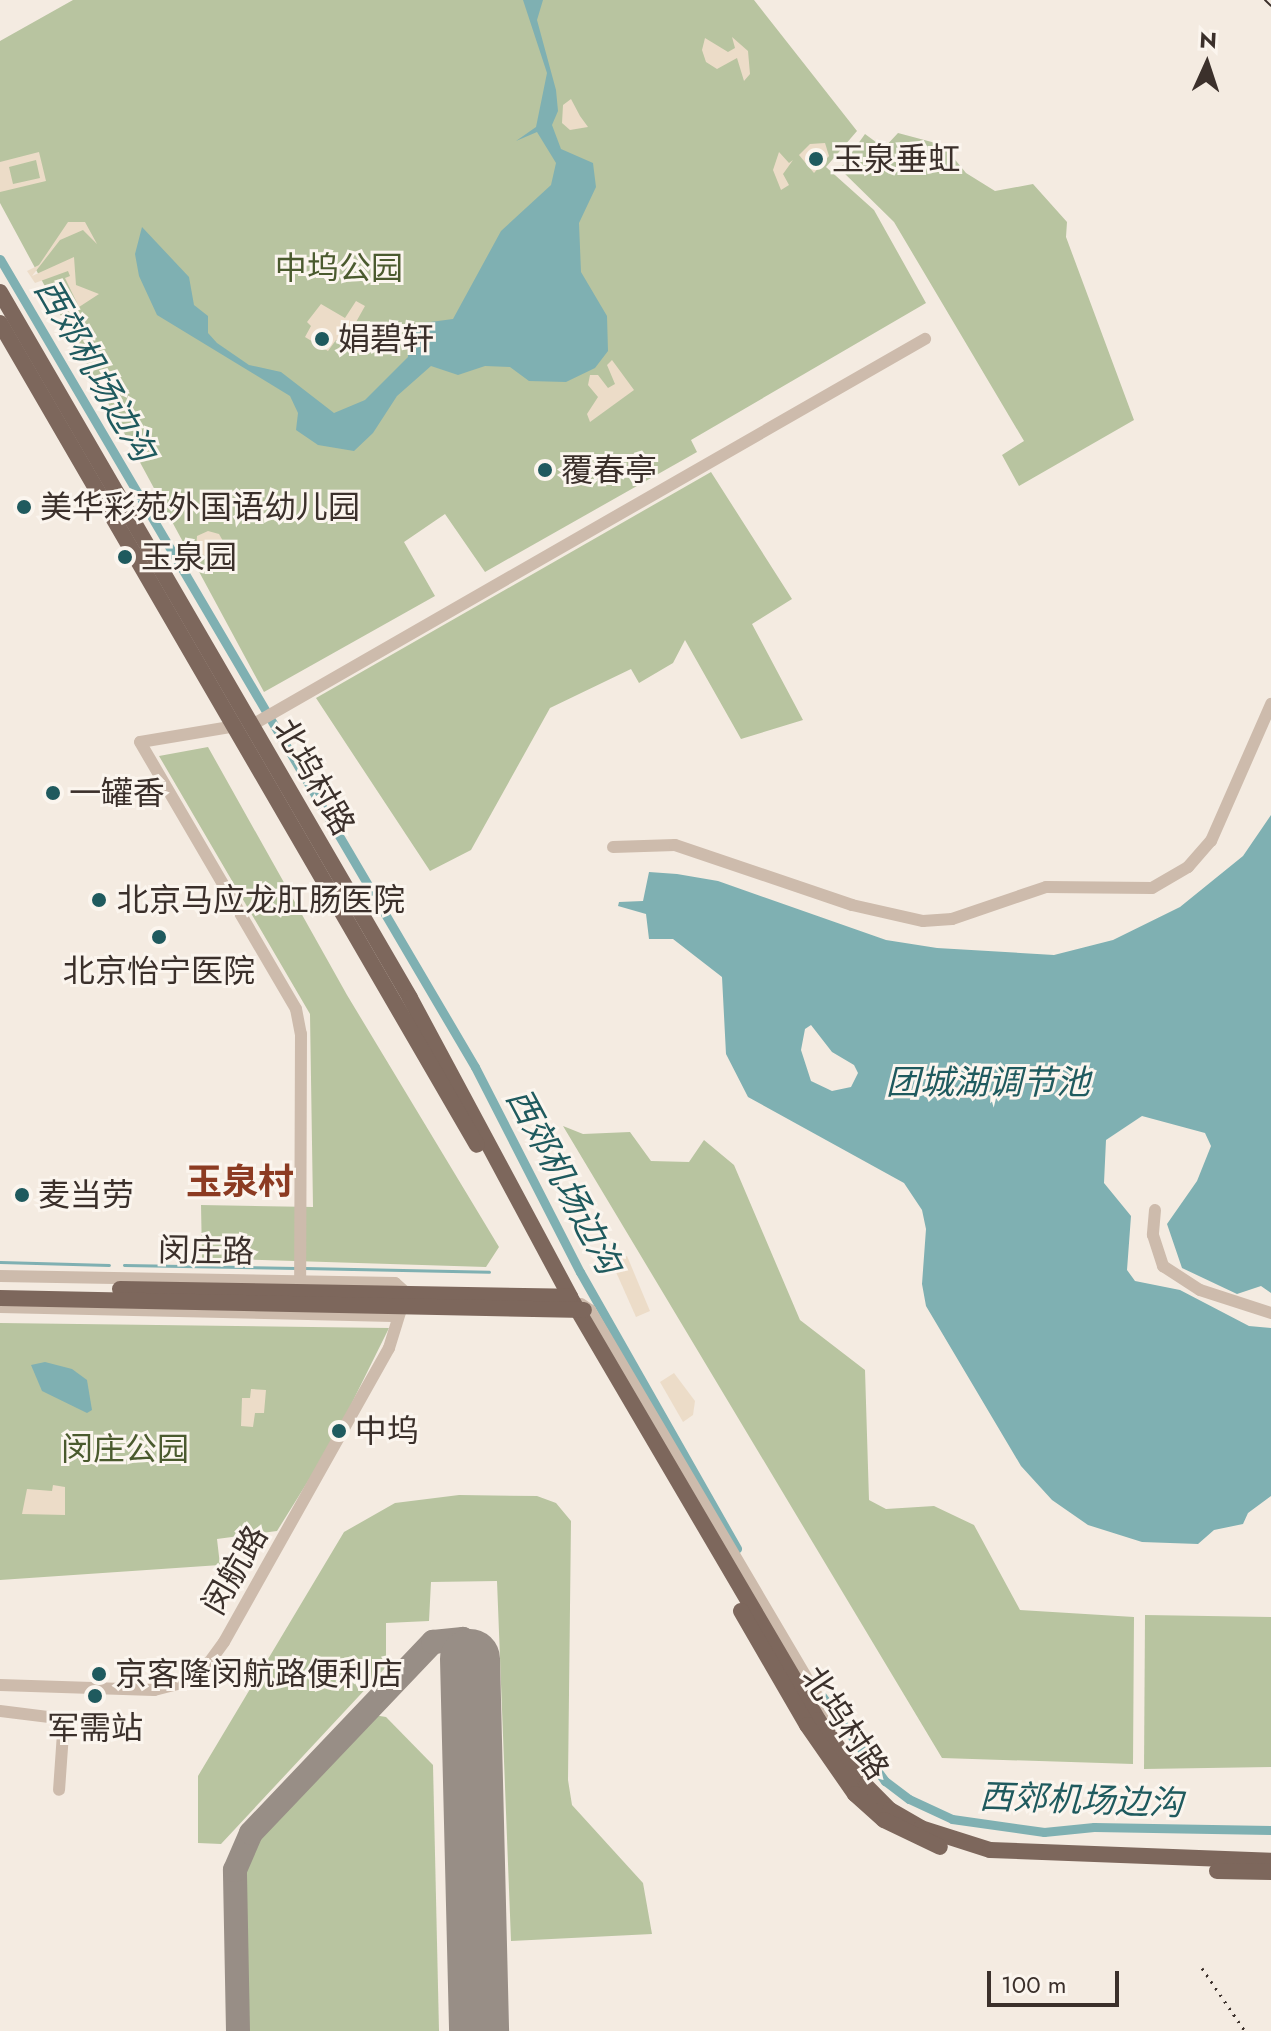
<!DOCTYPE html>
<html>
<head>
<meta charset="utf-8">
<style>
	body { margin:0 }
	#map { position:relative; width:1271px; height:2031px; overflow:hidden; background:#f4ebe1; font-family:Jost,"Noto Sans SC",sans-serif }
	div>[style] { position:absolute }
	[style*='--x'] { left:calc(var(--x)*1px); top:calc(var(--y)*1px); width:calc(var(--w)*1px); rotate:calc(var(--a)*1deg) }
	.green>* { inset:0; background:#b8c4a0 }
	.plaza>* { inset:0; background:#ecdcc8 }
	.water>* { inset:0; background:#7fb0b2 }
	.stream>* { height:3px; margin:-1.5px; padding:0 1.5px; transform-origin:1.5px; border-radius:1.5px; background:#7fb0b2 }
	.canal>* { height:9px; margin:-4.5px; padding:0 4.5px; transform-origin:4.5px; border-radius:4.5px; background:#7fb0b2 }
	.taxiway>* { height:24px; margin:-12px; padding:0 12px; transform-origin:12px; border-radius:12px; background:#988e86 }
	.runway>* { height:60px; margin:-30px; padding:0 30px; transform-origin:30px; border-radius:30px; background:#988e86 }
	.minor>* { height:12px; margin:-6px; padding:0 6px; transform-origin:6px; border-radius:6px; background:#cdbbac }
	.major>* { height:16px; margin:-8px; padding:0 8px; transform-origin:8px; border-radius:8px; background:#7d675c }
	.tram>* { height:2px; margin:-1px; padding:0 1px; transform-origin:1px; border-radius:1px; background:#3b302b }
	.rail>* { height:3px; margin-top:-1.5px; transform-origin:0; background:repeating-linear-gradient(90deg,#3b302b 0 2px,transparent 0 8px) }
	.dots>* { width:22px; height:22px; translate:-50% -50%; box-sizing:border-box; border:4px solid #fbf5ee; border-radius:50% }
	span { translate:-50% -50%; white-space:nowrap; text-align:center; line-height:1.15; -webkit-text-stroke:6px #fbf5ee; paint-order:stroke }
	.poi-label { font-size:32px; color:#3b302b }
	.left { translate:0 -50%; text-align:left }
	.park-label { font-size:32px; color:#4a5a2e }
	.street-label { font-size:32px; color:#3b302b }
	.water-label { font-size:34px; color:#1f5a5e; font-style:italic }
	.quarter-label { font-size:36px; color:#8c3b22; font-weight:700 }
	.north { position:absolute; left:1167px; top:24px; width:80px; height:80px; -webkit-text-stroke:6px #fbf5ee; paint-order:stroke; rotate:3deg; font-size:22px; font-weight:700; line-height:32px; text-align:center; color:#3b302b }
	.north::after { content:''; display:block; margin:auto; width:28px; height:36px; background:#3b302b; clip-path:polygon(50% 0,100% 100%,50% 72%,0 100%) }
	.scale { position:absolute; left:987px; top:1971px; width:132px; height:36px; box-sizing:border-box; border:4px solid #3b302b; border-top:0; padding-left:10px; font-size:24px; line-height:28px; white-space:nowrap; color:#3b302b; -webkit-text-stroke:6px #fbf5ee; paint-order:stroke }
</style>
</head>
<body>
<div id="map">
	<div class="green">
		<div style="clip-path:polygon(73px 0,754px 0,857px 131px,826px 167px,874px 210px,926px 303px,691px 440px,697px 452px,485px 572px,445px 514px,404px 542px,435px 596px,264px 692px,0 203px,0 41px)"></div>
		<div style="clip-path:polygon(898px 133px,943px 145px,966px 173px,995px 191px,1033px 184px,1067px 222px,1066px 237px,1134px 420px,1019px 486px,1002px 455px,1024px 441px,894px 222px,840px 169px,865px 134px,884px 148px)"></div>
		<div style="clip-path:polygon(711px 472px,792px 599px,752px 624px,803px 720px,741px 739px,685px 640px,673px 663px,639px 683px,631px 669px,550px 708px,471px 850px,430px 871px,316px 698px)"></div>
		<div style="clip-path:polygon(208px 747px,347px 995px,499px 1247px,486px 1267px,202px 1258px,201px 1205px,313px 1207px,310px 1014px,159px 756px)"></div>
		<div style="clip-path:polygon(563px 1126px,583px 1134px,630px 1132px,651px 1161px,689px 1162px,704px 1140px,734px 1165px,800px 1320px,865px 1370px,869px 1500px,886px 1509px,934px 1506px,974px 1525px,1020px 1610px,1134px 1617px,1133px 1764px,942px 1758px)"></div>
		<div style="clip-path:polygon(0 1323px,389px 1328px,333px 1441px,277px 1531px,217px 1539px,220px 1565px,0 1580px)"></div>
		<div style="clip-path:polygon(459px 1495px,537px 1496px,556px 1503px,571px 1521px,568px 1780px,572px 1805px,643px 1883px,652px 1934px,511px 1941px,497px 1581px,431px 1582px,429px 1621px,386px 1623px,386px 1667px,221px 1844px,198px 1843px,198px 1776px,344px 1532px,395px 1503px)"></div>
		<div style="clip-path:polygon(1145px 1615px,1271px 1617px,1271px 1767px,1144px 1769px)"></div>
		<div style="clip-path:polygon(374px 1715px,386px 1717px,433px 1765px,439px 2031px,245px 2031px,242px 1886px,255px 1842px,266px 1824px)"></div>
	</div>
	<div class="plaza">
		<div style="clip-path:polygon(732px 37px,748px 51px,750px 74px,744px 81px,737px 58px,717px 69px,706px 62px,702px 50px,705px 38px,728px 52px,735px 48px)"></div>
		<div style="clip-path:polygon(571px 99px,580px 116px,588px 127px,570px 130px,562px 123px,563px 105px)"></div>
		<div style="clip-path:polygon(825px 143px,829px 156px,814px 173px,799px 155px,810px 144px)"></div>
		<div style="clip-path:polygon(evenodd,39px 152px,46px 181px,0 192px,0 162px,39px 152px,36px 160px,40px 178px,13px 184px,9px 167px,36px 160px)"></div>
		<div style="clip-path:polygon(779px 152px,789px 163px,793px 160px,783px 174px,789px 185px,781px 190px,773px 170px)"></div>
		<div style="clip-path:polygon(68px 222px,85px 222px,97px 244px,83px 230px,60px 240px,32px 276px,74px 257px,76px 285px,99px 294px,79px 307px,65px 278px,70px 276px,68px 271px,35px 283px,27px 271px,39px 265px)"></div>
		<div style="clip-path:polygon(356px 301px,365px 306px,351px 331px,369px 341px,361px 355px,336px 340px,328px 351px,305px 337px,311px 326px,307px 322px,321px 304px,345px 318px)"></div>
		<div style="clip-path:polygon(612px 360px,634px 390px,590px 422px,587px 414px,598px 397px,588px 385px,590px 375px,598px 375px,608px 388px,615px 384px,607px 365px)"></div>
		<div style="clip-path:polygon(208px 531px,219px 534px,228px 550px,229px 558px,220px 568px,196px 549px,197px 536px)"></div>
		<div style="clip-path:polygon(627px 1256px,650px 1311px,636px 1317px,612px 1263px)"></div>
		<div style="clip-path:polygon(674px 1373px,695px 1401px,693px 1415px,683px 1422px,660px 1382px)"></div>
		<div style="clip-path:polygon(251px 1389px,266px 1390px,264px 1413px,255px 1413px,253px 1427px,241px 1426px,242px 1398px,250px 1398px)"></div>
		<div style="clip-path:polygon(53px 1485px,65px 1487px,65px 1515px,22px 1514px,27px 1489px,52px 1491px)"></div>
	</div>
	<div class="water">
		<div style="clip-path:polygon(523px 0,543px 0,537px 20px,556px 90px,558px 111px,552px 125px,561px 149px,593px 163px,596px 187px,579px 223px,581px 272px,607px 316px,608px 351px,595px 368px,566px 382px,529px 381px,510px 367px,485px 366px,458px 375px,431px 366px,397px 396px,373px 433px,354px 451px,318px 445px,296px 430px,298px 413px,290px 396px,157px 315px,139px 276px,135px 254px,142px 227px,189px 277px,194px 305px,208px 316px,208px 333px,217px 343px,249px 365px,281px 372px,334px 413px,365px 400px,408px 357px,408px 340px,423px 323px,453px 319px,501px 231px,551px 185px,556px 163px,537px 132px,516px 141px,536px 127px,547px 73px)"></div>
		<div style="clip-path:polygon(evenodd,1271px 815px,1271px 1293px,1261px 1286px,1237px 1294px,1182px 1268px,1167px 1224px,1197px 1181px,1211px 1146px,1205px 1133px,1142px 1116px,1106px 1140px,1104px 1183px,1131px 1216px,1127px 1270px,1135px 1281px,1180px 1290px,1249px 1326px,1271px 1328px,1271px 1496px,1248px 1513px,1243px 1524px,1214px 1530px,1198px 1544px,1142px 1542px,1088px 1525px,1052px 1500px,1021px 1466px,926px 1306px,922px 1284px,926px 1229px,922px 1210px,904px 1183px,748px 1097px,726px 1054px,722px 977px,673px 939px,649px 939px,646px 914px,618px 906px,619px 902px,643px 901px,649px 872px,677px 874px,718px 881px,886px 940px,937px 948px,1054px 955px,1113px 940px,1180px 907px,1243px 856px,1271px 815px,811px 1025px,832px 1052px,854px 1065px,858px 1073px,851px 1087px,832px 1091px,811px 1081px,801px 1050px,805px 1029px,811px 1025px)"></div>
		<div style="clip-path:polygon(45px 1362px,72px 1369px,87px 1380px,92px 1410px,87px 1413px,42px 1391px,31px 1365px)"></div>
	</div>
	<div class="stream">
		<div style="--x:0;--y:1262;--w:109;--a:1.6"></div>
		<div style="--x:124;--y:1265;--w:172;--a:1"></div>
		<div style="--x:304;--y:1268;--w:185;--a:1.2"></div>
	</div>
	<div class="canal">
		<div style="--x:0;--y:259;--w:937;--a:59.55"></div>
		<div style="--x:475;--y:1067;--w:230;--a:62.9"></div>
		<div style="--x:580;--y:1272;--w:318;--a:60.4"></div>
		<div style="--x:822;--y:1696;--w:106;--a:53.5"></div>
		<div style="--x:885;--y:1781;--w:30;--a:37"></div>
		<div style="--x:909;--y:1799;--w:47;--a:24.9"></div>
		<div style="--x:952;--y:1819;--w:93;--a:8"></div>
		<div style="--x:1044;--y:1832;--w:50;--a:-5.7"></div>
		<div style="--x:1094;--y:1827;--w:177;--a:1"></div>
	</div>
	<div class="taxiway">
		<div style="--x:238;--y:2031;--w:161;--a:-91.1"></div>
		<div style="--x:235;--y:1870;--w:40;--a:-66.6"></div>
		<div style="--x:251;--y:1833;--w:264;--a:-46.4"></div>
		<div style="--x:433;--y:1642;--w:30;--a:-6"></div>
		<div style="--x:463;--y:1639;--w:21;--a:71"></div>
	</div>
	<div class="runway">
		<div style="--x:470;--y:1659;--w:372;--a:88.6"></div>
	</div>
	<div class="minor">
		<div style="--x:252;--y:725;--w:776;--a:-29.84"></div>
		<div style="--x:236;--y:726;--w:97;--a:170.5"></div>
		<div style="--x:140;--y:742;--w:309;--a:59.7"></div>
		<div style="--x:296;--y:1009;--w:25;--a:79"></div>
		<div style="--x:301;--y:1034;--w:247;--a:90.2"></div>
		<div style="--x:613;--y:847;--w:62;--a:-1.8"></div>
		<div style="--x:675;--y:845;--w:187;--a:18.7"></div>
		<div style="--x:852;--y:905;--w:73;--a:12.7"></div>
		<div style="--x:923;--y:921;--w:29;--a:-4"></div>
		<div style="--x:952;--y:919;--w:99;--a:-18.8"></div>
		<div style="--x:1046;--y:887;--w:106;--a:0.5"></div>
		<div style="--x:1152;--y:888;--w:42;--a:-30.3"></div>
		<div style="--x:1188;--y:867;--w:35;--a:-49"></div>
		<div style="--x:1211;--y:841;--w:150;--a:-66.3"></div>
		<div style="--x:1155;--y:1210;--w:25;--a:95"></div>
		<div style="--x:1153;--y:1235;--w:33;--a:72"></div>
		<div style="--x:1163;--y:1266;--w:44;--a:33"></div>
		<div style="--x:1200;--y:1290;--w:75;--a:17.9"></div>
		<div style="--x:0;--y:1276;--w:395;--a:1"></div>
		<div style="--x:395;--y:1283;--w:15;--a:42"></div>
		<div style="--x:406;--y:1293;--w:58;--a:107.2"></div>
		<div style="--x:389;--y:1348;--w:337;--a:119.3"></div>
		<div style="--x:224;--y:1642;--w:46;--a:126.1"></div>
		<div style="--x:197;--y:1679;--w:44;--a:165.7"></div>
		<div style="--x:154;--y:1690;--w:154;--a:-178.1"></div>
		<div style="--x:581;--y:1304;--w:11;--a:34"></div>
		<div style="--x:590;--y:1310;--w:451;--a:59.5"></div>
		<div style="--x:819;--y:1699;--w:33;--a:72"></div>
		<div style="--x:0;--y:1307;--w:393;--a:1.3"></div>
		<div style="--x:393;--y:1316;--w:15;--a:-37"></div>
		<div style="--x:0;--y:1711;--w:64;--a:7.1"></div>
		<div style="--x:64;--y:1719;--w:71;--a:94"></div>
	</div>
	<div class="major">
		<div style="--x:0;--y:292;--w:816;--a:59.85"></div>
		<div style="--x:410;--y:998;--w:339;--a:61.8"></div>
		<div style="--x:570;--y:1297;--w:490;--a:59.6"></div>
		<div style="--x:818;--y:1720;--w:82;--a:54"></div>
		<div style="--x:866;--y:1786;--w:34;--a:45"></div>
		<div style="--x:890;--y:1810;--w:36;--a:30"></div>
		<div style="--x:921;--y:1828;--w:72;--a:17.7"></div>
		<div style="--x:990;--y:1850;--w:281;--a:2.2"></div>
		<div style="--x:0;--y:323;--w:950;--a:59.87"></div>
		<div style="--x:120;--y:1289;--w:450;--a:1"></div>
		<div style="--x:0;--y:1298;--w:584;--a:1.18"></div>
		<div style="--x:741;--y:1611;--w:132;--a:59.9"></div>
		<div style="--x:807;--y:1725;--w:84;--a:55.2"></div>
		<div style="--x:855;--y:1794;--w:39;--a:42"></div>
		<div style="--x:884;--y:1820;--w:62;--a:25.7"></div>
		<div style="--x:1217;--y:1871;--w:54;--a:1.1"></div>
	</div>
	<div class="tram">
		<div style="--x:1265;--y:0;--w:8;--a:45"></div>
	</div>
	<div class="rail">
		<div style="--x:1202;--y:1968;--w:76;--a:55.7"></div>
	</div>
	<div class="dots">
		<div style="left:816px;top:159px;background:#1f5a5e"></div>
		<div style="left:322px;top:339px;background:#1f5a5e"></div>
		<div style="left:545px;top:470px;background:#1f5a5e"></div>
		<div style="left:24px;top:507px;background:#1f5a5e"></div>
		<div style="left:125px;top:557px;background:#1f5a5e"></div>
		<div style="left:53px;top:793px;background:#1f5a5e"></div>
		<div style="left:99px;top:900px;background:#1f5a5e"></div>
		<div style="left:159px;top:937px;background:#1f5a5e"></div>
		<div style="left:22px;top:1195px;background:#1f5a5e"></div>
		<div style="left:339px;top:1431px;background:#1f5a5e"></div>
		<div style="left:99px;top:1674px;background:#1f5a5e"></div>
		<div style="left:95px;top:1696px;background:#1f5a5e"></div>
	</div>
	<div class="poi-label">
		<span class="left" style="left:832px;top:159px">玉泉垂虹</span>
		<span class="left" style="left:338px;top:339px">娟碧轩</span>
		<span class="left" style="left:561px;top:470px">覆春亭</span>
		<span class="left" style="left:40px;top:507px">美华彩苑外国语幼儿园</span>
		<span class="left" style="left:141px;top:557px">玉泉园</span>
		<span class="left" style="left:69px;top:793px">一罐香</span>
		<span class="left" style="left:117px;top:900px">北京马应龙肛肠医院</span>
		<span style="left:159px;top:971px">北京怡宁医院</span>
		<span class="left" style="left:38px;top:1195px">麦当劳</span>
		<span class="left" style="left:355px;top:1431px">中坞</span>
		<span class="left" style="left:115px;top:1674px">京客隆闵航路便利店</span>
		<span style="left:95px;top:1728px">军需站</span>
	</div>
	<div class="park-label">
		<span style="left:339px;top:268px">中坞公园</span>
		<span style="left:125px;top:1449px">闵庄公园</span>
	</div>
	<div class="street-label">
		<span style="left:314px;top:777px;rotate:60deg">北坞村路</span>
		<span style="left:206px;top:1251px;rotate:1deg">闵庄路</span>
		<span style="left:235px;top:1570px;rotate:-60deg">闵航路</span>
		<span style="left:845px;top:1723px;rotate:56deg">北坞村路</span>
	</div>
	<div class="water-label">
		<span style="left:95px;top:370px;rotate:60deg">西郊机场边沟</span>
		<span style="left:988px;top:1083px">团城湖调节池</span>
		<span style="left:564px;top:1181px;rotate:62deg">西郊机场边沟</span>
		<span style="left:1081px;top:1800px;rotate:2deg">西郊机场边沟</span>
	</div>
	<div class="quarter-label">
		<span style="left:240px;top:1182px">玉泉村</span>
	</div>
	<div class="north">N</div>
	<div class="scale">100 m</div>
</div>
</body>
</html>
